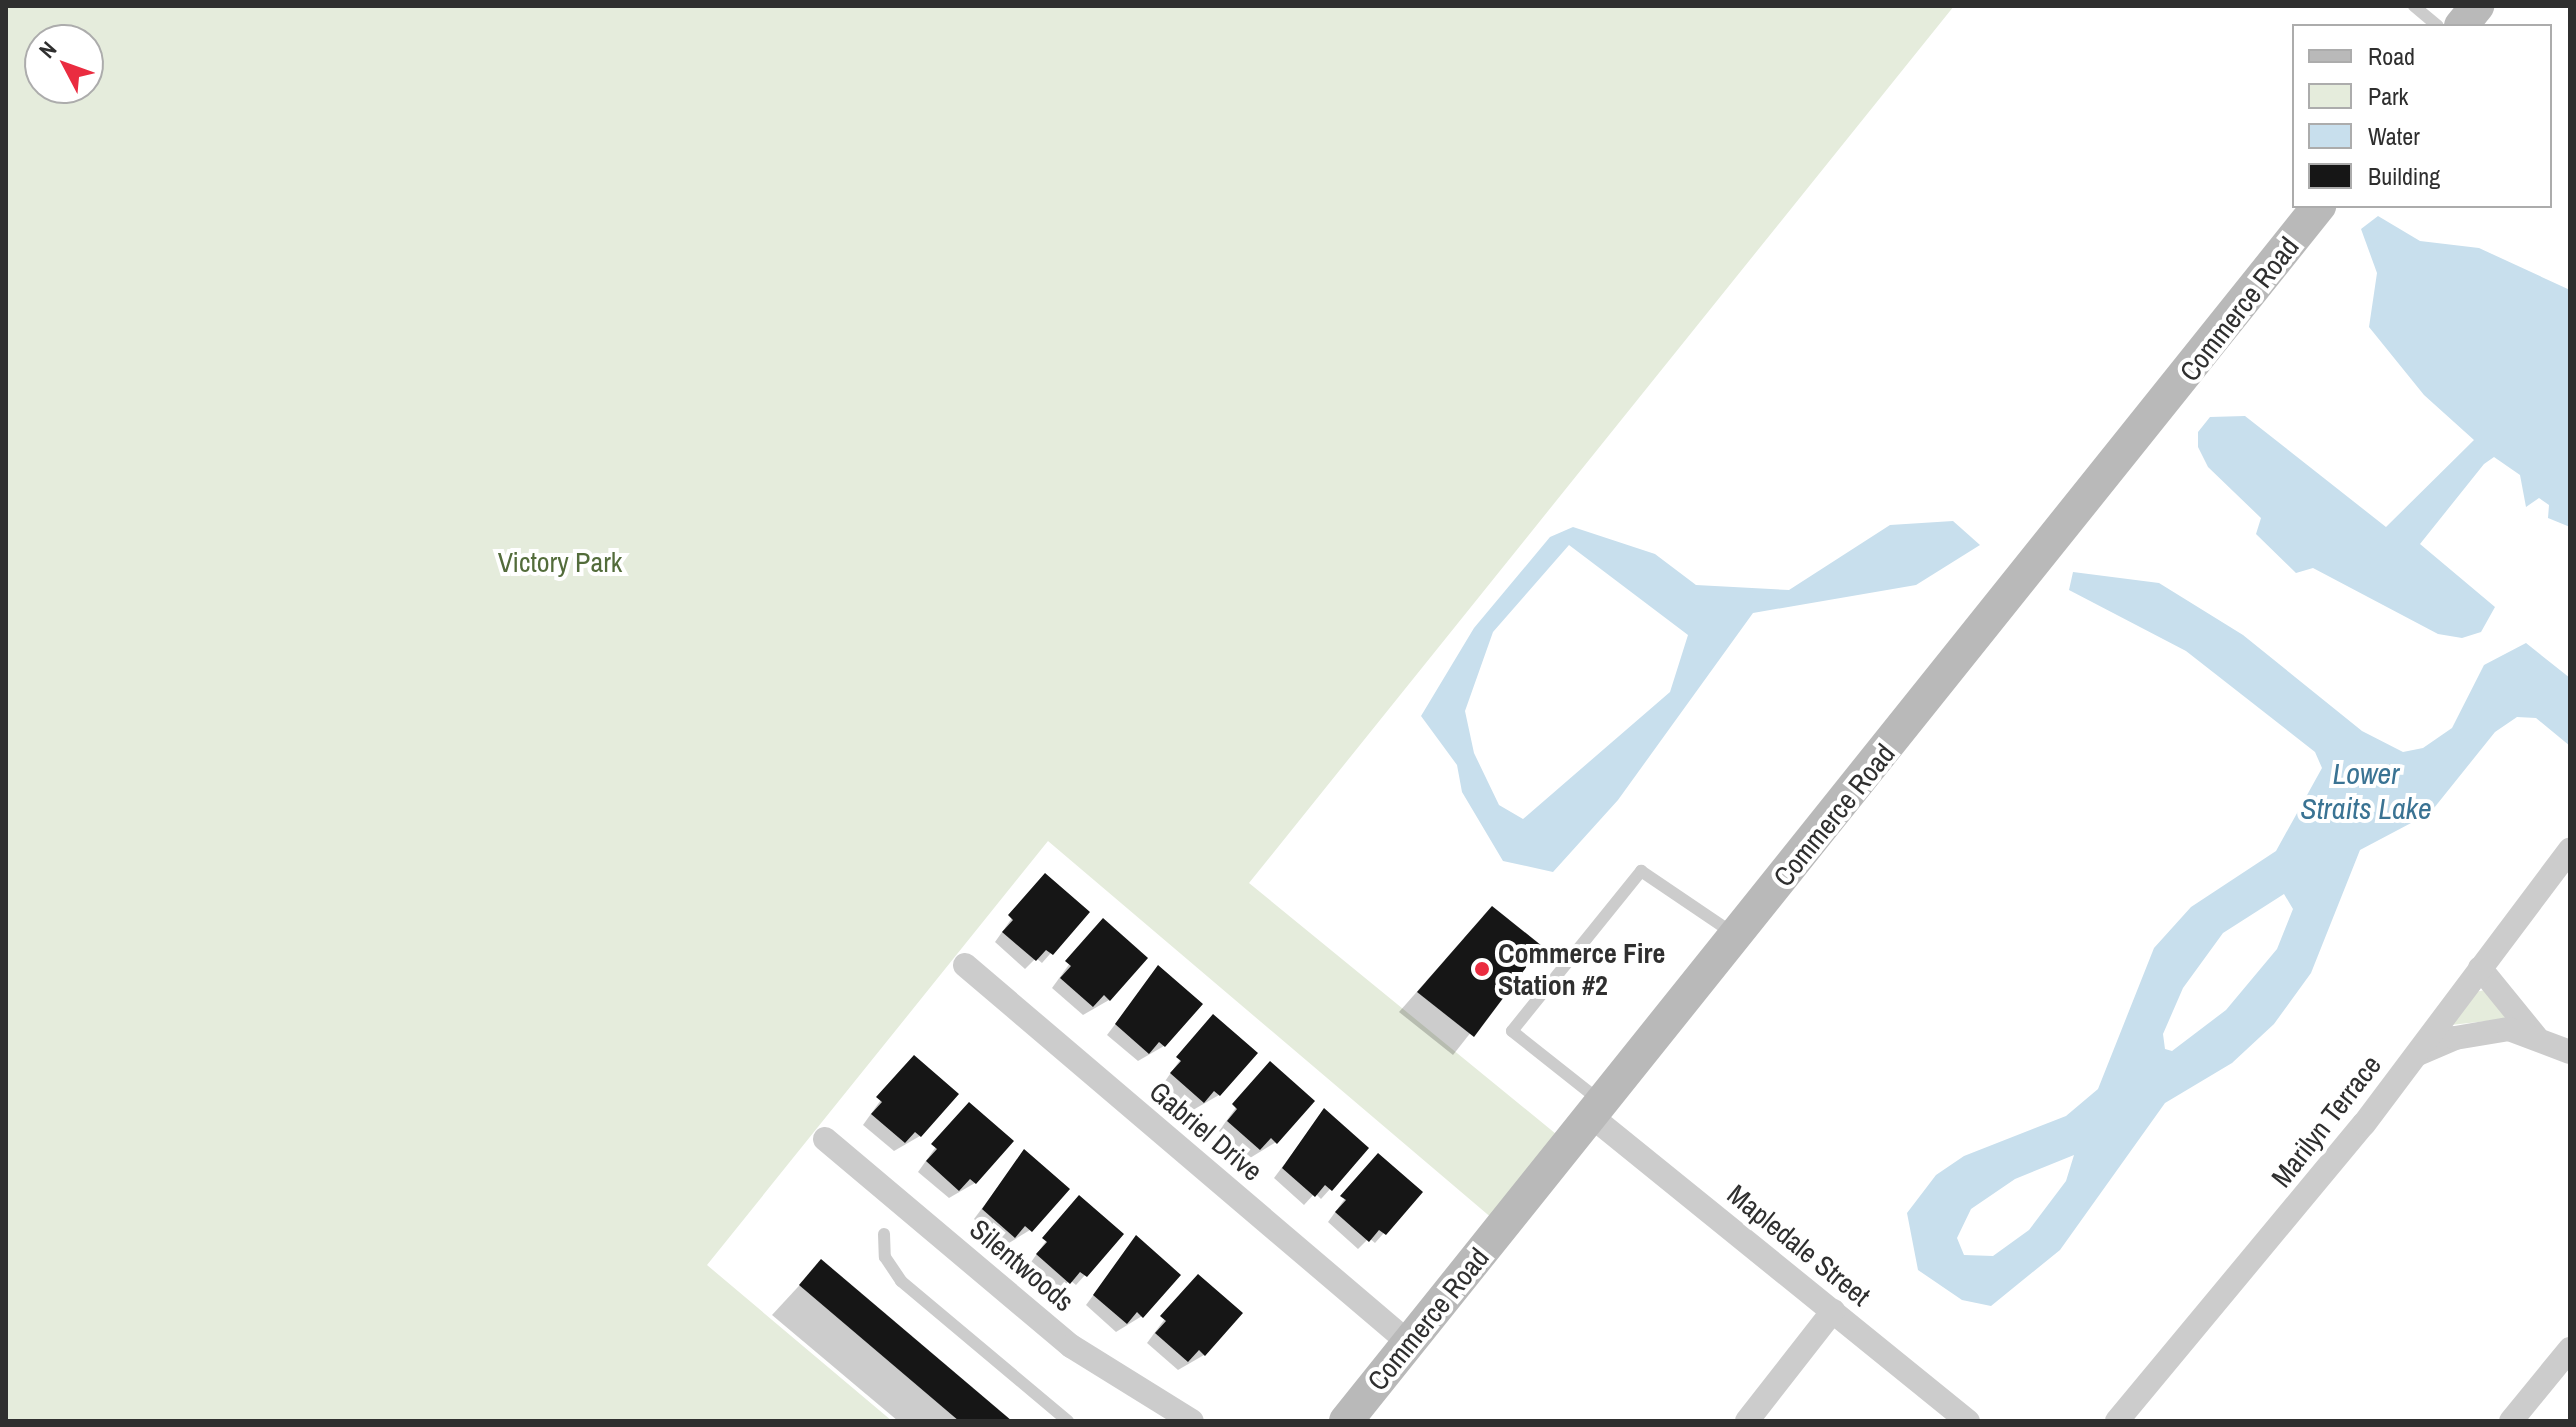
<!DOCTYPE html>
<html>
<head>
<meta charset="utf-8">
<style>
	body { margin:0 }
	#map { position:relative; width:2576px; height:1427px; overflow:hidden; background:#fff; font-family:"Archivo Narrow",sans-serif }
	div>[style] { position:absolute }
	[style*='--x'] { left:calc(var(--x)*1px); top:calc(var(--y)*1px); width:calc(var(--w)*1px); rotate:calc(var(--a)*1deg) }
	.green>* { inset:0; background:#e5ecdc }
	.water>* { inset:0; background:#c8dfed }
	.shadow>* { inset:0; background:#0003 }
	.building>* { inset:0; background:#161616 }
	.service>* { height:12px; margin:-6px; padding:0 6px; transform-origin:6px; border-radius:6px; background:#ccc }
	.minor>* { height:24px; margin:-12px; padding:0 12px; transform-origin:12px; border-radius:12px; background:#ccc }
	.secondary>* { height:34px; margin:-17px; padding:0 17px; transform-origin:17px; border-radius:17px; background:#b9b9b9 }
	.dots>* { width:22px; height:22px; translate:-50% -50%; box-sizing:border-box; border:4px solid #fff; border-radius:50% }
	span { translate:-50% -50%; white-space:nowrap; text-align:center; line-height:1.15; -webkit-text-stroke:8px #fff; paint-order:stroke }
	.street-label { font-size:28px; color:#2f2f2f }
	.park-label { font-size:28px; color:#536c3b }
	.poi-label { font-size:28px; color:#2f2f2f; font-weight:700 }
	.left { translate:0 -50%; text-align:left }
	.water-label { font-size:30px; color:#3a7393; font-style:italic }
	.frame { position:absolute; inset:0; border:8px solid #2f2f2f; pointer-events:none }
	.legend { position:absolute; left:2292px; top:24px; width:260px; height:184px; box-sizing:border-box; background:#fff; border:2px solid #acacac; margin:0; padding:10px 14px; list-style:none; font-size:24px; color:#2f2f2f }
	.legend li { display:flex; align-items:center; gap:16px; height:40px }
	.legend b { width:40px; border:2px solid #acacac }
	.north { position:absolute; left:24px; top:24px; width:80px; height:80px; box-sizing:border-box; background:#fff; border:2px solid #acacac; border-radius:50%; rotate:311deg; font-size:22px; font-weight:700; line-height:32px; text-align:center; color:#2f2f2f }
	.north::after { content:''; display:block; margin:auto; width:28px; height:36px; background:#ea2c40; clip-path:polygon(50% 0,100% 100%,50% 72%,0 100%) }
</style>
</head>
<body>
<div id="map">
	<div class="green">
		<div style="clip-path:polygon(evenodd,6px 6px,1954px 6px,1249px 883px,1567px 1143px,1500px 1225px,1048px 841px,707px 1265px,892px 1421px,6px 1421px,6px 6px,40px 40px,88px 40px,88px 88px,40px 88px,40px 40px)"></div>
		<div style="clip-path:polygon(2485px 990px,2500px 1001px,2505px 1019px,2451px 1025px,2475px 992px)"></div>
	</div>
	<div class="water">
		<div style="clip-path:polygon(2378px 216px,2420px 241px,2479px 248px,2570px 290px,2570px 527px,2548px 518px,2549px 505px,2539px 498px,2526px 507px,2520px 475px,2494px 457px,2484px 464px,2420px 544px,2495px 607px,2481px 632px,2462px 638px,2438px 634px,2313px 568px,2296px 573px,2256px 534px,2261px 518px,2208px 467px,2198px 447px,2198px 432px,2210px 417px,2245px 416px,2386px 527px,2474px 440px,2424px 395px,2369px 327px,2377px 273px,2361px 229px)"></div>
		<div style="clip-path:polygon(evenodd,1953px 521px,1980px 545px,1916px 585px,1753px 613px,1618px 800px,1553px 872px,1503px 861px,1462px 792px,1457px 765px,1421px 716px,1474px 628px,1550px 537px,1573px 527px,1655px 554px,1696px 585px,1789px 590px,1890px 525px,1953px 521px,1569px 545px,1688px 635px,1670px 692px,1523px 819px,1499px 805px,1474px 753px,1465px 711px,1493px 632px,1569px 545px)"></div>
		<div style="clip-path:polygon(evenodd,2073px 572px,2159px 583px,2243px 635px,2362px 731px,2403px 752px,2423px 748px,2452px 728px,2484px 665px,2526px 643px,2570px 678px,2570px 746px,2536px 718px,2517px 717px,2495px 732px,2430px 813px,2360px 850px,2311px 973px,2274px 1024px,2232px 1063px,2165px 1103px,2060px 1250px,1991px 1306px,1962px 1300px,1918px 1270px,1907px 1213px,1936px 1175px,1964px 1156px,2066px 1116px,2098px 1089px,2154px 948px,2191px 907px,2276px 851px,2322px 768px,2315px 752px,2186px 651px,2069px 590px,2073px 572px,2284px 894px,2293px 909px,2277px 949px,2226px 1010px,2172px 1051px,2165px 1049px,2163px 1034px,2183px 988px,2223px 933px,2284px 894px,2073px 572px,2074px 1155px,2066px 1181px,2029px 1230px,1993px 1256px,1964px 1255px,1957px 1238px,1971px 1209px,2015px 1179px,2074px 1155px)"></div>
	</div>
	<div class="shadow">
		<div style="clip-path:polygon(1036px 884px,1087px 912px,1042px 963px,1036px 958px,1025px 969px,995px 942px)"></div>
		<div style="clip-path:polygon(1473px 928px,1539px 946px,1453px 1055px,1399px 1012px)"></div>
		<div style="clip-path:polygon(1094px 930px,1109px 1000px,1083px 1015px,1052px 988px)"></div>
		<div style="clip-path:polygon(1158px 968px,1164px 1046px,1138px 1061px,1107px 1035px)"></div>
		<div style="clip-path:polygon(1204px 1026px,1219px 1095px,1193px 1110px,1163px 1084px)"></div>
		<div style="clip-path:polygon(905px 1066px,920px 1136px,894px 1151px,863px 1125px)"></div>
		<div style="clip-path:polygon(1261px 1073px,1276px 1142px,1250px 1158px,1219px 1131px)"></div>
		<div style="clip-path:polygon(1324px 1111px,1367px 1148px,1321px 1199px,1315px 1193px,1304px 1205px,1274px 1178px)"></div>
		<div style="clip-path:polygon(960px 1113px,975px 1183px,949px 1198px,918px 1172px)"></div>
		<div style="clip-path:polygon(1024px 1152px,1030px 1230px,1004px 1246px,974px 1219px)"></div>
		<div style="clip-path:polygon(1369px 1165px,1420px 1192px,1375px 1243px,1369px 1238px,1358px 1249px,1328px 1222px)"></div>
		<div style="clip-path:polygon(1070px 1207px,1122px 1234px,1076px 1285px,1070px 1280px,1059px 1291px,1029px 1265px)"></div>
		<div style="clip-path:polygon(1136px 1238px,1142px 1316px,1116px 1332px,1086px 1305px)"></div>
		<div style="clip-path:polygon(821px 1262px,1009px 1421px,898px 1421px,772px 1315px)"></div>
		<div style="clip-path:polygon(1189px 1286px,1204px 1355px,1178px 1370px,1147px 1343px)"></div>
	</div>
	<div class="building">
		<div style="clip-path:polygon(1045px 873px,1090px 912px,1053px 955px,1046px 950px,1036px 961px,1002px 932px,1013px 920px,1008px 915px)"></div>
		<div style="clip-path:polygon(1492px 906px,1542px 946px,1474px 1037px,1417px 992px)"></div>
		<div style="clip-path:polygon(1103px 918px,1148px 958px,1110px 1001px,1104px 995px,1093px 1007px,1060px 978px,1071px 966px,1065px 961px)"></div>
		<div style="clip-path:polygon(1158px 965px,1203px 1004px,1165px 1047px,1159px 1042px,1149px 1054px,1115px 1024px)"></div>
		<div style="clip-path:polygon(1213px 1014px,1258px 1053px,1220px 1096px,1214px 1091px,1204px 1103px,1170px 1073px,1181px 1061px,1176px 1057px)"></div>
		<div style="clip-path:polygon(914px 1055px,959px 1094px,921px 1137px,915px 1132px,905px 1143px,871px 1114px,882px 1102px,876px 1097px)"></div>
		<div style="clip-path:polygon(1270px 1061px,1315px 1101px,1277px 1144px,1271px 1138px,1260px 1150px,1227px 1121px,1237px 1109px,1232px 1104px)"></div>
		<div style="clip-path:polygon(969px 1102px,1014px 1141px,976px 1184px,970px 1179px,959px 1191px,926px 1161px,937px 1149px,931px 1144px)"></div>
		<div style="clip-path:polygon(1324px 1108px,1369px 1148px,1332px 1191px,1325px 1185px,1315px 1197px,1282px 1168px)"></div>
		<div style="clip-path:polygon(1024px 1149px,1070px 1189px,1032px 1232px,1025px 1226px,1015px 1238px,982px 1209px)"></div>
		<div style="clip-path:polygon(1378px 1153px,1423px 1192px,1386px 1235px,1379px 1230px,1369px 1242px,1335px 1212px,1346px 1200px,1340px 1196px)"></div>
		<div style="clip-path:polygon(1079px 1195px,1124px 1234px,1087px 1277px,1080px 1272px,1070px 1284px,1036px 1254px,1047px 1242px,1042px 1238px)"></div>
		<div style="clip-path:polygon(1136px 1235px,1181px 1275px,1143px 1318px,1137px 1312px,1127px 1324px,1093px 1295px)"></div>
		<div style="clip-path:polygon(821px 1259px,1012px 1421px,959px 1421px,799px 1285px)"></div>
		<div style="clip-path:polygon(1198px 1274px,1243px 1313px,1205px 1356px,1199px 1350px,1188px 1362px,1155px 1333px,1166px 1321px,1160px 1316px)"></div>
	</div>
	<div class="service">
		<div style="--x:2414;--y:6;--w:31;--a:40"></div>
		<div style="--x:1599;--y:1100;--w:111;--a:-141.6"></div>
		<div style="--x:1512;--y:1031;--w:206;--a:-51.1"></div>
		<div style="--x:1641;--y:871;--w:112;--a:34.1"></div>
		<div style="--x:884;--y:1234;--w:23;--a:88"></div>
		<div style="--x:885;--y:1257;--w:29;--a:56"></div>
		<div style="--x:901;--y:1281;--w:218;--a:40"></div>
	</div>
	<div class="minor">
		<div style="--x:965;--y:965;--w:583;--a:40.41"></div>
		<div style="--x:2480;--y:968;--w:89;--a:50.9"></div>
		<div style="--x:2418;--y:1054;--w:40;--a:-23.4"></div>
		<div style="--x:2455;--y:1038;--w:55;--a:-9.5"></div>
		<div style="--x:2509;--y:1029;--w:65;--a:20.7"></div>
		<div style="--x:1591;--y:1116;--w:485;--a:39"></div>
		<div style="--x:825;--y:1139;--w:322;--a:40.1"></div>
		<div style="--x:1071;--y:1346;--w:142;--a:31.8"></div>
		<div style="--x:1747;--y:1421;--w:140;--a:-52"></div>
		<div style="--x:2117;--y:1421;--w:386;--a:-50.3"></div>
		<div style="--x:2364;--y:1124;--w:343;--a:-53.1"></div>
		<div style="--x:2511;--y:1421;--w:93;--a:-50.7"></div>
	</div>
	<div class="secondary">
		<div style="--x:2461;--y:26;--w:26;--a:-51"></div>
		<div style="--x:1346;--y:1421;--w:1557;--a:-51.31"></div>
	</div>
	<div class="dots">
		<div style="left:1482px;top:969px;background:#ea2c40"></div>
	</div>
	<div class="street-label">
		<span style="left:2239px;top:309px;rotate:-52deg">Commerce Road</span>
		<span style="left:1834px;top:815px;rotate:-51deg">Commerce Road</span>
		<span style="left:2326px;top:1121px;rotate:-52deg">Marilyn Terrace</span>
		<span style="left:1206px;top:1131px;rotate:40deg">Gabriel Drive</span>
		<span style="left:1799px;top:1245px;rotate:39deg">Mapledale Street</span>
		<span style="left:1022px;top:1265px;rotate:40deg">Silentwoods</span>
		<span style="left:1428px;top:1319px;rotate:-51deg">Commerce Road</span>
	</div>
	<div class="park-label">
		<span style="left:560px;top:562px">Victory Park</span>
	</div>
	<div class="poi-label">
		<span class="left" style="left:1498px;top:969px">Commerce Fire<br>Station #2</span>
	</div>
	<div class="water-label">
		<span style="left:2366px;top:790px">Lower<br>Straits Lake</span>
	</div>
	<div class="frame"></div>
	<ul class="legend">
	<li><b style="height:10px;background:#b9b9b9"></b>Road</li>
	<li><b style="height:22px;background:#e5ecdc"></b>Park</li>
	<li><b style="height:22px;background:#c8dfed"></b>Water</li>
	<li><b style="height:22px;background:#161616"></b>Building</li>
	</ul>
	<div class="north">N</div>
</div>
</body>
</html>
